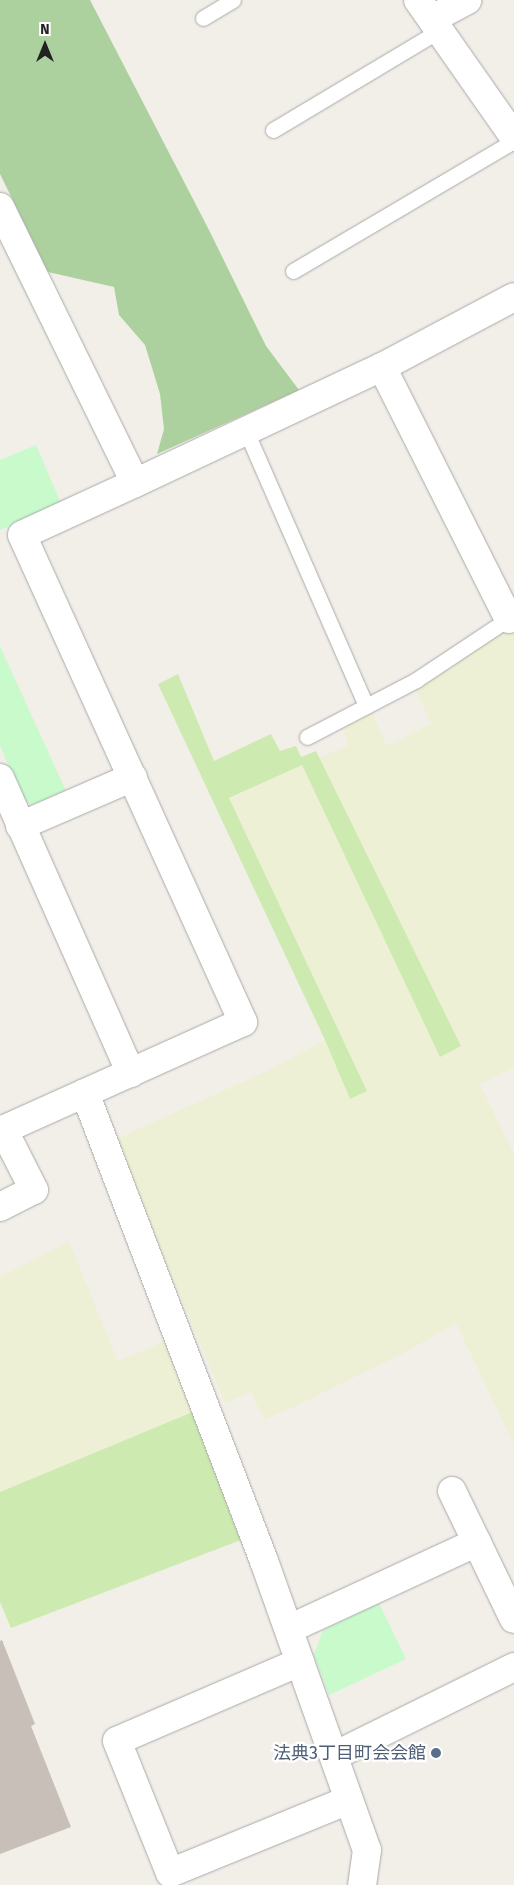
<!DOCTYPE html>
<html>
<head>
<meta charset="utf-8">
<style>
	body { margin:0 }
	#map { position:relative; width:514px; height:1885px; overflow:hidden; background:#f2efe9; font-family:"Fira Sans","Noto Sans JP",sans-serif }
	div>[style] { position:absolute }
	[style*='--x'] { left:calc(var(--x)*1px); top:calc(var(--y)*1px); width:calc(var(--w)*1px); rotate:calc(var(--a)*1deg) }
	.farmland>* { inset:0; background:#eef0d5 }
	.grass>* { inset:0; background:#cdebb0 }
	.forest>* { inset:0; background:#add19e }
	.park>* { inset:0; background:#c8facc }
	.building>* { inset:0; background:#c7bfb8 }
	.roads { filter:drop-shadow(0 0 1px #a9a9a9) drop-shadow(0 0 1px #a9a9a9) }
	.lane>* { height:15px; margin:-7.5px; padding:0 7.5px; transform-origin:7.5px; border-radius:7.5px; background:#fff }
	.street>* { height:28px; margin:-14px; padding:0 14px; transform-origin:14px; border-radius:14px; background:#fff }
	.dots>* { width:14px; height:14px; translate:-50% -50%; box-sizing:border-box; border:2px solid #fff; border-radius:50% }
	span { translate:-50% -50%; white-space:nowrap; text-align:center; line-height:1.15; -webkit-text-stroke:4.5px #fff; paint-order:stroke }
	.service-label { font-size:18px; color:#4e5e75 }
	.right { translate:-100% -50%; text-align:right }
	.north { position:absolute; left:20px; top:20px; width:50px; height:50px; -webkit-text-stroke:4px #fff; paint-order:stroke; rotate:0deg; font-size:14px; font-weight:700; line-height:20px; text-align:center; color:#222 }
	.north::after { content:''; display:block; margin:auto; width:18px; height:22px; background:#222; clip-path:polygon(50% 0,100% 100%,50% 72%,0 100%) }
</style>
</head>
<body>
<div id="map">
	<div class="farmland">
		<div style="clip-path:polygon(514px 623px,514px 1067px,480px 1084px,514px 1154px,514px 1445px,456px 1323px,406px 1352px,296px 1406px,264px 1420px,251px 1392px,225px 1403px,114px 1140px,271px 1069px,325px 1040px,350px 1099px,367px 1091px,229px 799px,302px 765px,440px 1056px,319px 758px,348px 745px,343px 728px,372px 712px,387px 746px,431px 724px,415px 688px)"></div>
		<div style="clip-path:polygon(69px 1241px,118px 1361px,166px 1341px,195px 1411px,0 1492px,0 1277px)"></div>
	</div>
	<div class="grass">
		<div style="clip-path:polygon(178px 674px,214px 761px,271px 734px,280px 751px,296px 746px,301px 757px,316px 751px,461px 1046px,440px 1057px,302px 765px,229px 798px,367px 1091px,350px 1099px,325px 1040px,158px 684px)"></div>
		<div style="clip-path:polygon(195px 1411px,241px 1540px,11px 1628px,0 1602px,0 1492px)"></div>
	</div>
	<div class="forest">
		<div style="clip-path:polygon(0 0,90px 0,209px 230px,266px 346px,299px 390px,157px 454px,164px 429px,160px 394px,145px 345px,119px 315px,114px 287px,48px 272px,0 174px)"></div>
	</div>
	<div class="park">
		<div style="clip-path:polygon(36px 445px,61px 503px,0 530px,0 460px)"></div>
		<div style="clip-path:polygon(0 646px,66px 791px,32px 805px,21px 797px,0 745px)"></div>
		<div style="clip-path:polygon(379px 1603px,406px 1659px,329px 1695px,314px 1655px,323px 1630px)"></div>
	</div>
	<div class="building">
		<div style="clip-path:polygon(2px 1640px,35px 1724px,31px 1726px,71px 1827px,0 1854px,0 1641px)"></div>
	</div>
	<div class="roads">
		<div class="lane">
			<div style="--x:203;--y:18;--w:35;--a:-31"></div>
			<div style="--x:273;--y:130;--w:195;--a:-30.9"></div>
			<div style="--x:293;--y:271;--w:256;--a:-30.5"></div>
			<div style="--x:246;--y:431;--w:300;--a:66.4"></div>
			<div style="--x:307;--y:737;--w:123;--a:-27.6"></div>
			<div style="--x:416;--y:680;--w:118;--a:-33.6"></div>
		</div>
		<div class="street">
			<div style="--x:418;--y:0;--w:167;--a:55"></div>
			<div style="--x:432;--y:19;--w:40;--a:-28"></div>
			<div style="--x:0;--y:207;--w:307;--a:63.9"></div>
			<div style="--x:135;--y:483;--w:124;--a:155.3"></div>
			<div style="--x:22;--y:535;--w:535;--a:65.59"></div>
			<div style="--x:243;--y:1022;--w:266;--a:155.8"></div>
			<div style="--x:382;--y:367;--w:282;--a:63.3"></div>
			<div style="--x:135;--y:483;--w:273;--a:-25.2"></div>
			<div style="--x:382;--y:367;--w:149;--a:-27.9"></div>
			<div style="--x:0;--y:778;--w:323;--a:66.1"></div>
			<div style="--x:20;--y:826;--w:123;--a:-23.4"></div>
			<div style="--x:85;--y:1093;--w:501;--a:69.07"></div>
			<div style="--x:264;--y:1561;--w:307;--a:70.4"></div>
			<div style="--x:367;--y:1850;--w:35;--a:98"></div>
			<div style="--x:0;--y:1207;--w:38;--a:-27"></div>
			<div style="--x:34;--y:1190;--w:68;--a:-116.9"></div>
			<div style="--x:452;--y:1491;--w:142;--a:64.2"></div>
			<div style="--x:289;--y:1629;--w:207;--a:-24.8"></div>
			<div style="--x:300;--y:1662;--w:199;--a:156.7"></div>
			<div style="--x:117;--y:1741;--w:142;--a:68.1"></div>
			<div style="--x:170;--y:1873;--w:193;--a:-22.2"></div>
			<div style="--x:334;--y:1756;--w:201;--a:-26.3"></div>
		</div>
	</div>
	<div class="dots">
		<div style="left:436px;top:1753px;background:#5c6f8a"></div>
	</div>
	<div class="service-label">
		<span class="right" style="left:426px;top:1753px">法典3丁目町会会館</span>
	</div>
	<div class="north">N</div>
</div>
</body>
</html>
